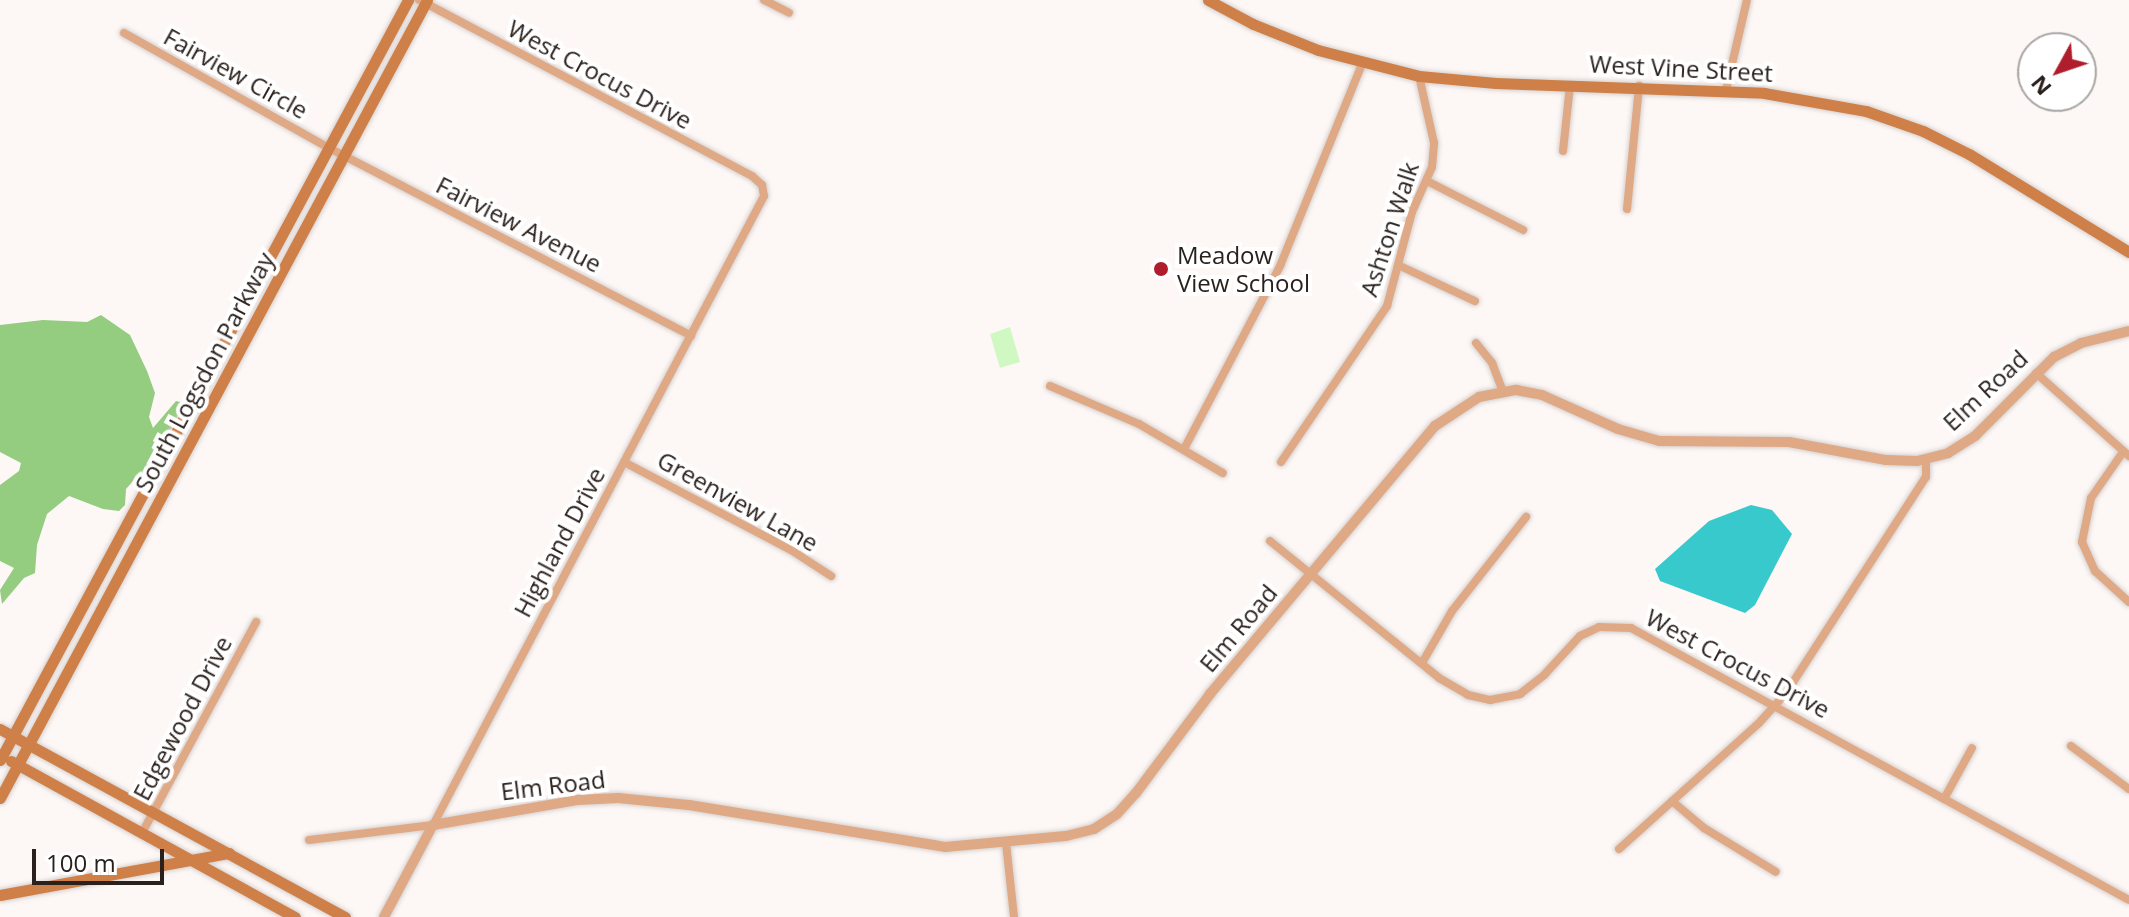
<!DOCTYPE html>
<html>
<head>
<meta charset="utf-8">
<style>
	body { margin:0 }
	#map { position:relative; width:2129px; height:917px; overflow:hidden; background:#fdf8f6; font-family:"Open Sans",sans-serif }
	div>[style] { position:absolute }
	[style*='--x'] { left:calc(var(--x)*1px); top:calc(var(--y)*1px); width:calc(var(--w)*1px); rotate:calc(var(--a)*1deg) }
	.green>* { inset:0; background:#d0f8c3 }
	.forest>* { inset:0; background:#94cc80 }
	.water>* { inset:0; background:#38c9cc }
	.roads { filter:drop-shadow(0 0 2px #d7d1cf) drop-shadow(0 0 2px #d7d1cf) }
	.minor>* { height:8px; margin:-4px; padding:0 4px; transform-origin:4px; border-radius:4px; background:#e0a986 }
	.tertiary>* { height:10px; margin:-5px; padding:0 5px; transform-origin:5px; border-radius:5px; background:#e0a986 }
	.secondary>* { height:11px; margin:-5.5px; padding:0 5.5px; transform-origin:5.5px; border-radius:5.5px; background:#cf8049 }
	.dots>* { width:22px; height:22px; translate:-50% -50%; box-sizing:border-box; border:4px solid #fff; border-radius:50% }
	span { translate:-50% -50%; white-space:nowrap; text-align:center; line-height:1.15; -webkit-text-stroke:8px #fff; paint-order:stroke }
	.street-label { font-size:24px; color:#2a211d }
	.poi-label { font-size:24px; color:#2a211d }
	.left { translate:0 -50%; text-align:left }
	.north { position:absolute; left:2017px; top:32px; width:80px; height:80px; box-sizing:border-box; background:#fff; border:2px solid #aaa6a5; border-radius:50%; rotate:230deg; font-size:22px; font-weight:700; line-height:32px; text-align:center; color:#2a211d }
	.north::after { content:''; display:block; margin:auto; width:28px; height:36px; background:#b01d2d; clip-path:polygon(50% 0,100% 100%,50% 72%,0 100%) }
	.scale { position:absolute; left:32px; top:849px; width:132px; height:36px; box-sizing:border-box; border:4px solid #2a211d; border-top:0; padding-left:10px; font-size:24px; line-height:28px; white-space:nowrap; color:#2a211d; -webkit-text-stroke:6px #fff; paint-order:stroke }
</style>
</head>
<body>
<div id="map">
	<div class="green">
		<div style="clip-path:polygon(1010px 327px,1020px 362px,1000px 368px,990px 334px)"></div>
	</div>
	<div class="forest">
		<div style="clip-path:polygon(101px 315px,130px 335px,147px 371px,155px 393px,149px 417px,153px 428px,176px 401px,185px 403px,144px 481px,134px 480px,126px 489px,125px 505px,119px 511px,103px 509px,69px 496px,47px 514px,37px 545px,35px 573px,24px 578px,2px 604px,0 590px,14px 568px,0 561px,0 485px,19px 471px,21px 463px,0 452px,0 325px,43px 320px,87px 322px)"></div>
	</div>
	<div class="water">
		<div style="clip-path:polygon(1751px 505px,1772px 510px,1792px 534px,1755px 605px,1745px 613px,1660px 581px,1655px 569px,1709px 521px)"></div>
	</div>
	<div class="roads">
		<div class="minor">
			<div style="--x:764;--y:0;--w:28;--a:27"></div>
			<div style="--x:124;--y:33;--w:235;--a:29.3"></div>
			<div style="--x:329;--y:148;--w:408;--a:27.4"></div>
			<div style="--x:1726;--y:90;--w:92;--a:-76.9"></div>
			<div style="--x:1563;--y:151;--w:65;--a:-83.9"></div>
			<div style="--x:1427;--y:181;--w:108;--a:27"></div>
			<div style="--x:1627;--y:209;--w:124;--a:-84.4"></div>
			<div style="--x:1398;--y:265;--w:85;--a:25.1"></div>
			<div style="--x:1476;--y:343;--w:26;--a:51"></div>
			<div style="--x:1492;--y:363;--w:30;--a:69"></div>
			<div style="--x:2036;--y:373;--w:125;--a:41.7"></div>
			<div style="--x:1050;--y:386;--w:97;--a:23.1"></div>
			<div style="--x:1139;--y:424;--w:97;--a:30.3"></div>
			<div style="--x:1184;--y:449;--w:207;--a:-62.3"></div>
			<div style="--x:1280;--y:266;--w:218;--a:-67.9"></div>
			<div style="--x:2123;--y:452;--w:56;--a:124.8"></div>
			<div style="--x:2091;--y:498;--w:45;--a:101.6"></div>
			<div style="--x:2082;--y:542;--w:32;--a:66"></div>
			<div style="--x:2095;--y:571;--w:46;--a:42.4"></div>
			<div style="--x:624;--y:462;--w:189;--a:27.8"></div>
			<div style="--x:791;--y:550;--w:48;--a:33"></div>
			<div style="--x:1281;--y:462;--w:189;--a:-55.8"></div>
			<div style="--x:1387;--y:306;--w:97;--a:-75.1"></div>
			<div style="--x:1412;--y:212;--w:49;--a:-66"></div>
			<div style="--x:1432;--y:167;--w:24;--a:-85"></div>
			<div style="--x:1434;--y:143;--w:69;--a:-102.6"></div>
			<div style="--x:1270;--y:541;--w:218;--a:39"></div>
			<div style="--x:1439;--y:678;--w:34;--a:30"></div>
			<div style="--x:1468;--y:695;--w:23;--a:13"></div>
			<div style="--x:1490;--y:700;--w:31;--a:-11"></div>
			<div style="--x:1520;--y:694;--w:31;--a:-38"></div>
			<div style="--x:1544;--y:675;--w:53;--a:-47.3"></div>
			<div style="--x:1580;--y:636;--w:21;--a:-25"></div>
			<div style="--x:1599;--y:627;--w:32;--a:2"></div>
			<div style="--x:1631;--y:628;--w:567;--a:28.64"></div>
			<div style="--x:1422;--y:663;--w:60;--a:-60"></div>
			<div style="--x:1452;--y:611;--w:120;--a:-51.8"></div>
			<div style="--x:2071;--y:746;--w:72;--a:36.6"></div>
			<div style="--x:1944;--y:799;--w:58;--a:-61.2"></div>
			<div style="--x:1672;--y:801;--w:42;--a:40.2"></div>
			<div style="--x:1704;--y:828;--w:84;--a:31.4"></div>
			<div style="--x:142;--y:833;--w:240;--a:-61.6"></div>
			<div style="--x:309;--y:840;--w:125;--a:-6.9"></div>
			<div style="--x:433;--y:825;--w:711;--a:-62.25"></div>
			<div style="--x:764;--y:196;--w:11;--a:-100"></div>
			<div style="--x:762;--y:185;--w:13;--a:-138"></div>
			<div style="--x:752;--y:176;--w:377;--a:-152.1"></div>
			<div style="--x:1006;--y:843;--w:74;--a:83.8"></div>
			<div style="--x:1619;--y:849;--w:188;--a:-42"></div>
			<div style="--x:1759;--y:723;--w:40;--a:-48"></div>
			<div style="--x:1786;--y:693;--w:257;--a:-57.1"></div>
			<div style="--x:1926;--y:477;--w:18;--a:-90"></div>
		</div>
		<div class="tertiary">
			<div style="--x:384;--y:917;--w:104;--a:-62"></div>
			<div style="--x:433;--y:825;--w:146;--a:-9.8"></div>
			<div style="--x:577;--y:800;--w:41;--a:-2.8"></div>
			<div style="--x:618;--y:798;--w:71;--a:5.6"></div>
			<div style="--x:689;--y:805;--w:259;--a:9.3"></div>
			<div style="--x:945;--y:847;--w:121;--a:-5.2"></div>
			<div style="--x:1066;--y:836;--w:29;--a:-14"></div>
			<div style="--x:1094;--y:829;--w:27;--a:-33"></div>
			<div style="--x:1117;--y:814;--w:28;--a:-48"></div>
			<div style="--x:1136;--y:793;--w:124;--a:-53.2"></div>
			<div style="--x:1210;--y:694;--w:350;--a:-50"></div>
			<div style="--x:1435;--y:426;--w:53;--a:-33.4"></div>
			<div style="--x:1479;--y:397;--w:38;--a:-11"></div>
			<div style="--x:1516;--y:390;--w:26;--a:11"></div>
			<div style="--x:1542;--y:395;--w:83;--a:24.1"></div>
			<div style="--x:1618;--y:429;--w:43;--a:16.3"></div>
			<div style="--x:1659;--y:441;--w:130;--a:0.4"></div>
			<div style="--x:1789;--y:442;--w:99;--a:10.5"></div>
			<div style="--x:1886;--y:460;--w:31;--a:2"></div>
			<div style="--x:1917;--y:461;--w:32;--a:-14"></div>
			<div style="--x:1948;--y:453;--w:32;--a:-32"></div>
			<div style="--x:1975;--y:436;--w:112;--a:-45"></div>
			<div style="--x:2054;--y:357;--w:30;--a:-27"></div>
			<div style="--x:2081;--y:343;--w:49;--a:-14"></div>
		</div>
		<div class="secondary">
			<div style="--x:1208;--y:0;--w:51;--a:28.1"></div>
			<div style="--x:1253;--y:24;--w:70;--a:21.8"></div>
			<div style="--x:1318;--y:50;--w:104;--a:14.4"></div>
			<div style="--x:1419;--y:76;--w:77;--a:5.2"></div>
			<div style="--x:1496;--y:83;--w:268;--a:2.1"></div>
			<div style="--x:1764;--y:93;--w:104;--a:10"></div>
			<div style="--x:1866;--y:111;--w:60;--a:19.3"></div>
			<div style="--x:1923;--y:131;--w:51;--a:26.6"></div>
			<div style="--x:1969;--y:154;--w:188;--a:31.5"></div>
			<div style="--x:0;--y:729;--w:393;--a:28.6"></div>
			<div style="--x:0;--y:760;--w:863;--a:-61.77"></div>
			<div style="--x:11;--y:761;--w:324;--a:28.8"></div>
			<div style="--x:0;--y:798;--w:905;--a:-61.85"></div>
			<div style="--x:0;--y:895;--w:233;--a:-10.4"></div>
		</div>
	</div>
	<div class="dots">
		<div style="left:1161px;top:269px;background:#b01d2d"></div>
	</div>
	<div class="street-label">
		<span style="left:1681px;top:68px;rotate:3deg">West Vine Street</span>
		<span style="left:236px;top:73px;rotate:29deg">Fairview Circle</span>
		<span style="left:600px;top:74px;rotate:28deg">West Crocus Drive</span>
		<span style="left:519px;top:224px;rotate:27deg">Fairview Avenue</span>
		<span style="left:1389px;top:229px;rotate:-72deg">Ashton Walk</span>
		<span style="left:204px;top:372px;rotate:-62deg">South Logsdon Parkway</span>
		<span style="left:1985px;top:390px;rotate:-43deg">Elm Road</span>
		<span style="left:738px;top:501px;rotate:29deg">Greenview Lane</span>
		<span style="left:559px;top:542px;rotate:-62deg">Highland Drive</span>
		<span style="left:1238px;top:628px;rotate:-50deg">Elm Road</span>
		<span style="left:1738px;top:663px;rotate:28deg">West Crocus Drive</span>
		<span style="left:182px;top:718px;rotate:-62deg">Edgewood Drive</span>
		<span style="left:553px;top:785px;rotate:-7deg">Elm Road</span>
	</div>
	<div class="poi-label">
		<span class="left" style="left:1177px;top:269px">Meadow<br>View School</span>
	</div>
	<div class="north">N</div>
	<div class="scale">100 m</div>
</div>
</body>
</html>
